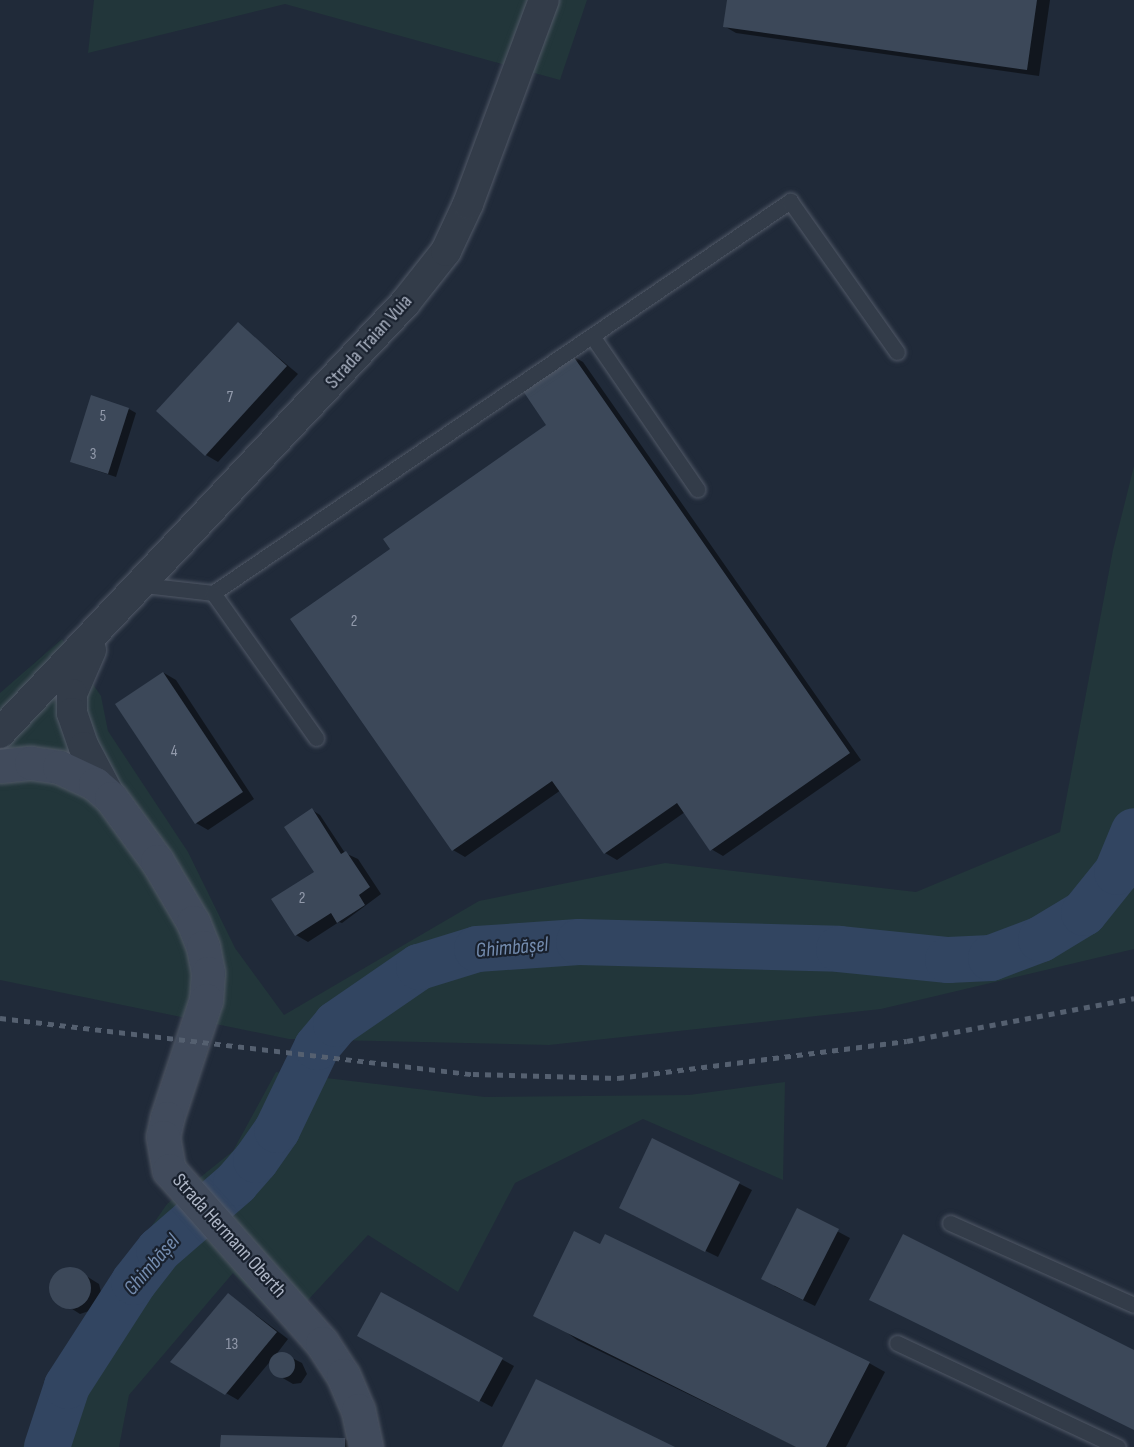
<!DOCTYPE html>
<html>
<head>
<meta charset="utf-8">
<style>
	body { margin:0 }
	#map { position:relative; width:1134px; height:1447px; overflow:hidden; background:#202a39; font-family:"Sofia Sans Condensed",sans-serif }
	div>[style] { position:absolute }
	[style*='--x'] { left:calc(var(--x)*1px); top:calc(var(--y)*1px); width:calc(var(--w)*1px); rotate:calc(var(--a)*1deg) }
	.green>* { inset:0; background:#22363a }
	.shadow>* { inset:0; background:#0007 }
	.river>* { height:46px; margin:-23px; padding:0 23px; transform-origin:23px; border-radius:23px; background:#324561 }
	.building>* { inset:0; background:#3c4859 }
	.round { border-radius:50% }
	.roads { filter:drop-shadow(0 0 2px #515967) drop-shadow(0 0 2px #515967) }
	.service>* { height:15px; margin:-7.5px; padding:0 7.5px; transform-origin:7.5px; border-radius:7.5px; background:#333c49 }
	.minor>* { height:30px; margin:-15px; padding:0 15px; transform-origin:15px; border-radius:15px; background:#333c49 }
	.secondary>* { height:33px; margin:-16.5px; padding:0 16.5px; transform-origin:16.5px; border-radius:16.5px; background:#414b5c }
	.rail>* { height:4.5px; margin-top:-2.25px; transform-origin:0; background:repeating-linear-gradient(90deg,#556070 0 6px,transparent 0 12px) }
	span { translate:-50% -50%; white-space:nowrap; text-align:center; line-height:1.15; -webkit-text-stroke:4.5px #19212e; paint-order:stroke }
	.number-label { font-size:16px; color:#929aab }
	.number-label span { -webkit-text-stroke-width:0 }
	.street-label { font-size:20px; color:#aeb6c6 }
	.water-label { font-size:21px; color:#748caf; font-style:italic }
</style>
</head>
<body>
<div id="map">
	<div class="green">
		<div style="clip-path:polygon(94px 0,587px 0,560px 80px,285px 4px,88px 53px)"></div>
		<div style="clip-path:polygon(1134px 466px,1134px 949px,881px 1009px,549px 1045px,289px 1039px,0 980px,0 693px,62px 639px,101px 696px,108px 731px,188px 852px,235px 948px,284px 1015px,479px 901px,665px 863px,916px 892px,1060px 832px,1113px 550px)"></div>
		<div style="clip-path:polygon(276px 1072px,485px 1097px,689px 1095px,785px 1082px,783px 1180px,643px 1119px,515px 1183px,458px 1292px,368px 1235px,285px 1325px,233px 1273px,129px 1395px,119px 1447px,23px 1447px,54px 1367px,167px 1204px,233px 1151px)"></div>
	</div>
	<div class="shadow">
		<div style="clip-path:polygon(728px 0,1050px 0,1039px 76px,736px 33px,724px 26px)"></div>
		<div style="clip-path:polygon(238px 324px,298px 374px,218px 462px,206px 455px)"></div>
		<div style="clip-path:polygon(571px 355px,583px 362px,861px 760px,723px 856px,711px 849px,685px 812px,617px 860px,605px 853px,561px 790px,465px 857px,453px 850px,392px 550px,549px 426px)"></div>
		<div style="clip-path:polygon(129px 409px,136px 413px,116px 477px,71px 462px)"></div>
		<div style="clip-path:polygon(164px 673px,176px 680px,254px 799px,208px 830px,196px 823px)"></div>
		<div style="clip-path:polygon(312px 810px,320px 815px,345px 853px,358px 859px,381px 894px,342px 923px,339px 922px,308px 942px,296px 935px,317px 872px)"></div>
		<div style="clip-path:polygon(653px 1140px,752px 1190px,718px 1257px,633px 1215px)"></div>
		<div style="clip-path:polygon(797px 1210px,850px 1238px,815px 1306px,774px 1286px)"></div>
		<div style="clip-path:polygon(75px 1269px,99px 1284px,102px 1296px,98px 1308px,80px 1314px,52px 1296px,51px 1284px,57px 1273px)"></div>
		<div style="clip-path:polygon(228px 1294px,288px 1339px,275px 1356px,282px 1353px,302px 1363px,307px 1374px,301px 1383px,293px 1384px,281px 1377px,270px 1366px,273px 1358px,238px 1400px,172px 1362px)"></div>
		<div style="clip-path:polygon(381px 1294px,514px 1366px,492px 1407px,371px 1342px)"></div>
		<div style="clip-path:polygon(562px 1329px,869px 1363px,885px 1372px,846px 1447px,797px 1447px,577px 1340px)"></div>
		<div style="clip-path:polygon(345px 1439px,358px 1447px,222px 1447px)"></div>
	</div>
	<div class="river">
		<div style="--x:47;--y:1447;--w:64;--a:-71.8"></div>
		<div style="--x:67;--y:1386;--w:124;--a:-57.2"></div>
		<div style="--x:134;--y:1282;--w:41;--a:-52"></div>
		<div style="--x:159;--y:1250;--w:102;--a:-41"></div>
		<div style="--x:236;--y:1183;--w:30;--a:-49"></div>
		<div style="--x:256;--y:1160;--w:37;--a:-55"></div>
		<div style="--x:277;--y:1130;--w:92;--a:-64.3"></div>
		<div style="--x:317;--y:1047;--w:30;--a:-50"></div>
		<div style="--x:336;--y:1024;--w:101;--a:-34.5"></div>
		<div style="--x:419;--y:967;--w:61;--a:-17.2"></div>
		<div style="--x:477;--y:949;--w:102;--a:-3.9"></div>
		<div style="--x:579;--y:942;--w:260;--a:1.5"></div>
		<div style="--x:839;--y:949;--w:110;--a:5.8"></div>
		<div style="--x:948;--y:960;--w:43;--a:-2.7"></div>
		<div style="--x:991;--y:958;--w:53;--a:-20.8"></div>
		<div style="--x:1041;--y:939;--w:50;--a:-31.2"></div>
		<div style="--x:1084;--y:913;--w:53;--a:-51.2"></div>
		<div style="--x:1117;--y:872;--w:44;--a:-67.5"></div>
	</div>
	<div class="building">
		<div style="clip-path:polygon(727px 0,1037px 0,1027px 70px,723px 27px)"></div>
		<div style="clip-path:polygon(238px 322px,287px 366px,205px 456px,156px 411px)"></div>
		<div style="clip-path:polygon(571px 353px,850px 753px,710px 851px,677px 803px,604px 854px,552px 781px,452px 851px,290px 619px,390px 549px,383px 539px,546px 425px,521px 388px)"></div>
		<div style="clip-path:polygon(91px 395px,129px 408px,108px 474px,70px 462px)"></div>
		<div style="clip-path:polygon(163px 672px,243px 792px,195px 824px,115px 704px)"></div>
		<div style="clip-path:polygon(312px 808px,341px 854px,346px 851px,370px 887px,359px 895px,365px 905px,337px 923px,331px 913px,295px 936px,271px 899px,314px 872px,284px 827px)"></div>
		<div style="clip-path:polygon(652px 1138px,740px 1182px,705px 1252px,619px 1208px)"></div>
		<div style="clip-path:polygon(797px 1208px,839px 1229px,803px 1300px,761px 1279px)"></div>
		<div style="clip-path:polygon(574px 1231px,600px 1244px,605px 1234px,870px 1362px,826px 1447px,796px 1447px,533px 1316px)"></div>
		<div style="clip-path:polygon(903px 1234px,1134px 1350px,1134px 1430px,869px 1300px)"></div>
		<div class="round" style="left:49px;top:1267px;width:42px;height:42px"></div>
		<div style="clip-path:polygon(381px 1292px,503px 1358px,479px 1402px,357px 1336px)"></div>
		<div style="clip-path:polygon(228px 1293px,277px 1332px,225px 1395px,170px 1362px)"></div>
		<div class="round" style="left:269px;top:1352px;width:26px;height:26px"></div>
		<div style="clip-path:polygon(536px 1379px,675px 1447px,502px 1447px)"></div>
		<div style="clip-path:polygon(221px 1435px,345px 1438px,345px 1447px,220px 1447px)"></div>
	</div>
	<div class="roads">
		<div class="service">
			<div style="--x:592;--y:336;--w:186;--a:55.5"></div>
			<div style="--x:143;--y:585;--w:70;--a:6.5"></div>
			<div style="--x:213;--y:593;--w:698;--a:-34.19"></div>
			<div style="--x:790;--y:201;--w:185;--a:54.7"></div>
			<div style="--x:213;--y:593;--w:178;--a:54.6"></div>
			<div style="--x:950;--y:1223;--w:201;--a:24"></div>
			<div style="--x:897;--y:1343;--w:244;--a:25.2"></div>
		</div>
		<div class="minor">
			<div style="--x:91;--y:650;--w:48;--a:113.4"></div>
			<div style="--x:72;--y:694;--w:19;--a:90"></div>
			<div style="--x:72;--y:713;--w:36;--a:71"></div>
			<div style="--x:84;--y:747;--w:58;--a:62.1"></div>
			<div style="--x:0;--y:733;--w:591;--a:-46.71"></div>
			<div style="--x:405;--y:303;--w:66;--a:-51.7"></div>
			<div style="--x:446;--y:251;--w:52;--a:-64.9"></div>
			<div style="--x:468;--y:204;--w:218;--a:-69.6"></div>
		</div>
		<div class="secondary">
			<div style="--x:0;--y:766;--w:31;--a:-6"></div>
			<div style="--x:31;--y:763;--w:28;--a:8"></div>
			<div style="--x:59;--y:767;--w:40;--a:25"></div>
			<div style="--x:95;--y:784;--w:21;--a:41"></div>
			<div style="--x:111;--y:798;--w:78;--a:53.9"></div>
			<div style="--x:157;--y:861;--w:71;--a:59.5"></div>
			<div style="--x:193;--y:922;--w:27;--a:68"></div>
			<div style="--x:203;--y:947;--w:26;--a:79"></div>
			<div style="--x:208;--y:973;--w:27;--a:94"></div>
			<div style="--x:206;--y:1000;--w:124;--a:108.3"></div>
			<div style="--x:167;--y:1118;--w:19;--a:102"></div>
			<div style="--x:163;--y:1137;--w:34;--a:80"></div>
			<div style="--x:169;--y:1170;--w:231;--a:48.5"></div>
			<div style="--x:322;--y:1343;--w:38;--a:57"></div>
			<div style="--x:343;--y:1375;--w:38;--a:67"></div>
			<div style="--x:358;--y:1410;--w:38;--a:78"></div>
		</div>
	</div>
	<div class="rail">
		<div style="--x:0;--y:1018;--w:476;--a:6.8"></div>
		<div style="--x:473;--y:1074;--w:145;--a:1.6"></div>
		<div style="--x:618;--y:1078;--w:291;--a:-7.3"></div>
		<div style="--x:907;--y:1041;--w:231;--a:-10.7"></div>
	</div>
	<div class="number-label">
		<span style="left:230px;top:398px">7</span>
		<span style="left:103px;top:417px">5</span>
		<span style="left:93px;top:455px">3</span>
		<span style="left:354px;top:622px">2</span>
		<span style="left:174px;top:752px">4</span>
		<span style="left:302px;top:899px">2</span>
		<span style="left:232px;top:1345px">13</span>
	</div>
	<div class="street-label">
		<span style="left:369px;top:342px;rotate:-48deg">Strada Traian Vuia</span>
		<span style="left:229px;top:1236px;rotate:48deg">Strada Hermann Oberth</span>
	</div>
	<div class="water-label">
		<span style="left:512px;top:948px;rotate:-5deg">Ghimbășel</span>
		<span style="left:152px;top:1265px;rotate:-49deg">Ghimbășel</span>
	</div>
</div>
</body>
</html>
